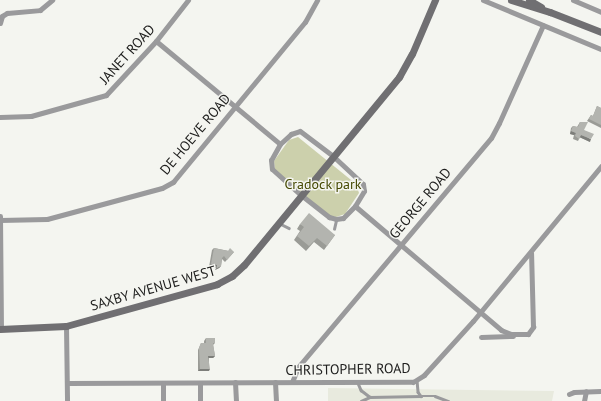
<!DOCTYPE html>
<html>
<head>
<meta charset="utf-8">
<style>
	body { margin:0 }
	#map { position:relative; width:601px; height:401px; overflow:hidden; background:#f4f5f0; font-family:"PT Sans",sans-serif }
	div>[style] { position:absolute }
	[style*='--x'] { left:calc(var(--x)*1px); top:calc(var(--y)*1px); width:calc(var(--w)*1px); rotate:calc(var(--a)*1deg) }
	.built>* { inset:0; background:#e8eade }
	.green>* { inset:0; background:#ccd0ac }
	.lane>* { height:2.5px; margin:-1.25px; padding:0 1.25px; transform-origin:1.25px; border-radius:1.25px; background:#9a9a9c }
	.street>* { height:5px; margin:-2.5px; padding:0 2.5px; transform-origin:2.5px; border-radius:2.5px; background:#9a9a9c }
	.secondary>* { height:7px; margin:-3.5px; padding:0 3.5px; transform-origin:3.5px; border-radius:3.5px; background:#706f72 }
	.wall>* { inset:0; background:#9a9b96 }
	.shaded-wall>* { inset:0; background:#7d7e7a }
	.building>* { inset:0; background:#b3b4af }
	span { translate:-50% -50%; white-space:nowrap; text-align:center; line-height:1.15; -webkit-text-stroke:3px #f4f5f0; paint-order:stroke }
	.street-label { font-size:14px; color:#20201f }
	.park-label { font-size:14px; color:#444800 }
</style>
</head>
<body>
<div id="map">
	<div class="built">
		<div style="clip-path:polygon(328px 388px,554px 391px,552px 401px,328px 401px)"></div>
	</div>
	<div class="green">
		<div style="clip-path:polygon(298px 137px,356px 184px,359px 193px,345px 214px,336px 217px,329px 216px,275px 170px,274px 161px,289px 140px)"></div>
	</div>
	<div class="lane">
		<div style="--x:279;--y:223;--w:11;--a:27"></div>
		<div style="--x:334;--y:229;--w:9;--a:-77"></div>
		<div style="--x:417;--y:380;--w:12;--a:85"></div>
		<div style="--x:418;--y:392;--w:5;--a:53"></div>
		<div style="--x:421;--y:396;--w:14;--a:0"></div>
		<div style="--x:435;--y:396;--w:14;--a:21"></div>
		<div style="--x:358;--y:383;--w:8;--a:67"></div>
		<div style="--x:361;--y:390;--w:11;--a:38"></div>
		<div style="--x:361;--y:401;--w:10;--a:-24"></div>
		<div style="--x:370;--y:397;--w:51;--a:-1.1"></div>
	</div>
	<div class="street">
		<div style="--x:483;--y:0;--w:128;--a:22.6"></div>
		<div style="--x:573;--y:0;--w:30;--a:23"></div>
		<div style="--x:0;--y:23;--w:7;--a:-74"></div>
		<div style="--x:2;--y:16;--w:6;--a:-31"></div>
		<div style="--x:7;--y:13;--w:33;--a:-5"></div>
		<div style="--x:40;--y:10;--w:16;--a:-40"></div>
		<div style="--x:156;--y:41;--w:161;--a:39.7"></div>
		<div style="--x:280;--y:144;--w:18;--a:119"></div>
		<div style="--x:271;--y:160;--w:9;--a:84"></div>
		<div style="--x:272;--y:169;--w:39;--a:42"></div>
		<div style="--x:301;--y:195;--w:36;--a:38"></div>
		<div style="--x:329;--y:217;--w:7;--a:16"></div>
		<div style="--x:336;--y:219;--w:7;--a:-8"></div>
		<div style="--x:343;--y:218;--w:17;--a:-45"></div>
		<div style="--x:355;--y:206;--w:192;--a:40.3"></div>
		<div style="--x:501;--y:330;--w:11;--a:22"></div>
		<div style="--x:511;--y:334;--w:17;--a:0"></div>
		<div style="--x:528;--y:334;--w:9;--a:-54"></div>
		<div style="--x:533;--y:327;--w:74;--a:-91.5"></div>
		<div style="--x:0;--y:117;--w:31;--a:-2"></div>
		<div style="--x:31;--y:116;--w:78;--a:-15.6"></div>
		<div style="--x:106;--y:95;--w:74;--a:-47.2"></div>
		<div style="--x:156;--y:41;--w:52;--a:-52"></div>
		<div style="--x:280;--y:144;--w:15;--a:-42"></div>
		<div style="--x:291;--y:134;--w:9;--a:-18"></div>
		<div style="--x:300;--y:131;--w:41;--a:37.1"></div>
		<div style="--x:333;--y:156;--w:41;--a:43"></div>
		<div style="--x:363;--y:184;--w:7;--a:82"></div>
		<div style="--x:364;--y:191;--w:17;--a:121"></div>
		<div style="--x:0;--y:216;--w:113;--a:89.5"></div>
		<div style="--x:0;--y:220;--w:47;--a:-1.2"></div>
		<div style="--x:47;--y:219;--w:119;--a:-15.1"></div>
		<div style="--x:162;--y:188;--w:13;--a:-29"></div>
		<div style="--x:173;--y:182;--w:207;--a:-50.5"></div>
		<div style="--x:305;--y:22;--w:25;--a:-61"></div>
		<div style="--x:66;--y:326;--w:75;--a:89.2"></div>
		<div style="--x:481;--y:337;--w:32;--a:-2"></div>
		<div style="--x:235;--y:382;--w:19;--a:87"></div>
		<div style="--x:275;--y:382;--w:19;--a:87"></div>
		<div style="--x:292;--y:382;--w:16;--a:-68"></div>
		<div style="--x:298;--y:367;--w:299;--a:-49.9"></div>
		<div style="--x:491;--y:138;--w:17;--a:-62"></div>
		<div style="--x:499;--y:123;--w:107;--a:-65.8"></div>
		<div style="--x:68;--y:383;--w:345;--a:-0.2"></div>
		<div style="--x:413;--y:382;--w:13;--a:-32"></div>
		<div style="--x:424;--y:375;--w:73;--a:-47.8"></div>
		<div style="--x:473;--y:321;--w:201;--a:-50.4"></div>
		<div style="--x:163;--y:383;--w:18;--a:90"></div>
		<div style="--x:200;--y:383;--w:18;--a:90"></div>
		<div style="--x:569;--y:394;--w:5;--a:-22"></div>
		<div style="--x:574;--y:392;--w:27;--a:-2"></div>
		<div style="--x:584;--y:401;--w:10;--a:-79"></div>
	</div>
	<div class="secondary">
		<div style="--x:511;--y:0;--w:41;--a:17.1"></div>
		<div style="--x:550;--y:12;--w:55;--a:21.4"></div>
		<div style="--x:529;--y:0;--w:14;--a:30"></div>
		<div style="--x:0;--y:329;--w:66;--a:-2.6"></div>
		<div style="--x:66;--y:326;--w:157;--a:-15.5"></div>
		<div style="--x:217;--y:284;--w:17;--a:-28"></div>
		<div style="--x:232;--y:276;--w:16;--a:-43"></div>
		<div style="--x:244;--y:265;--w:244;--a:-50.5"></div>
		<div style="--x:399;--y:77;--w:26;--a:-61"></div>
		<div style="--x:412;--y:54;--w:59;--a:-66.9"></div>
	</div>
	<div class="wall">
		<div style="clip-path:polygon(597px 106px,601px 108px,601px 128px,587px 121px,591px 115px,593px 116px)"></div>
		<div style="clip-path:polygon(580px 122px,590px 142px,580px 137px,578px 141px,573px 139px,574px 135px,570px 134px,571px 128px,573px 126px,577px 127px)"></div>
		<div style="clip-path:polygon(300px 224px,335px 235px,324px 250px,314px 242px,306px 251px,294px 240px,300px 231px,297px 229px)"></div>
		<div style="clip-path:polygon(214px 248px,234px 252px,225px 262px,222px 259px,221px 266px,219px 268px,215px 270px,216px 268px,209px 267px,212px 250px)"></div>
		<div style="clip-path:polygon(206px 338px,215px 343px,213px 345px,215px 356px,213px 358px,209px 358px,209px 371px,198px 371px,198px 350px,201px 343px,204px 343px,204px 341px)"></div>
	</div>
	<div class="shaded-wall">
		<div style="clip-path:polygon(571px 131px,576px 133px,574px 135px,570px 134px)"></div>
		<div style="clip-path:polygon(581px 135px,591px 139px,590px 142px,579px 137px)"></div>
		<div style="clip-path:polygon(211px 264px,217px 265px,216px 268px,209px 267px)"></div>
		<div style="clip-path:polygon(221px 266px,219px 268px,215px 270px,217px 268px)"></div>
		<div style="clip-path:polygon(208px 356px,215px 356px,213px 358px,207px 358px)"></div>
		<div style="clip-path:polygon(200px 369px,210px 369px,209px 371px,198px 371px)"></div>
	</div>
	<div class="building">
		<div style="clip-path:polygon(597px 106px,601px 108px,601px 125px,589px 119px,591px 115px,593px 116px)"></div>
		<div style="clip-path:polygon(580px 122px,588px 122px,584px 130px,594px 134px,591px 139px,581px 135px,579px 139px,575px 136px,576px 133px,571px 131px,573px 126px,578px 127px)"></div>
		<div style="clip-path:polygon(309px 213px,335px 235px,327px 246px,317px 238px,309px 246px,297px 236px,304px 227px,300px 224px)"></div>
		<div style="clip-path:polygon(214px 248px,228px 251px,230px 248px,234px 252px,227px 260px,224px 256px,222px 258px,221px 266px,217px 268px,217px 265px,211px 264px)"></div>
		<div style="clip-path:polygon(206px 338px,215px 338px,215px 343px,213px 343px,215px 356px,208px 356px,210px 369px,200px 369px,199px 348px,201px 343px,206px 343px)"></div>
	</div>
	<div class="street-label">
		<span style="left:127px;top:54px;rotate:-48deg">JANET ROAD</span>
		<span style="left:195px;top:134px;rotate:-50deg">DE HOEVE ROAD</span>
		<span style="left:420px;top:203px;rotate:-50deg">GEORGE ROAD</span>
		<span style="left:153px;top:288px;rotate:-16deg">SAXBY AVENUE WEST</span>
		<span style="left:348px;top:369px;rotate:-1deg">CHRISTOPHER ROAD</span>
	</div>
	<div class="park-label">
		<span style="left:323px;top:184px">Cradock park</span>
	</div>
</div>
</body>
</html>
